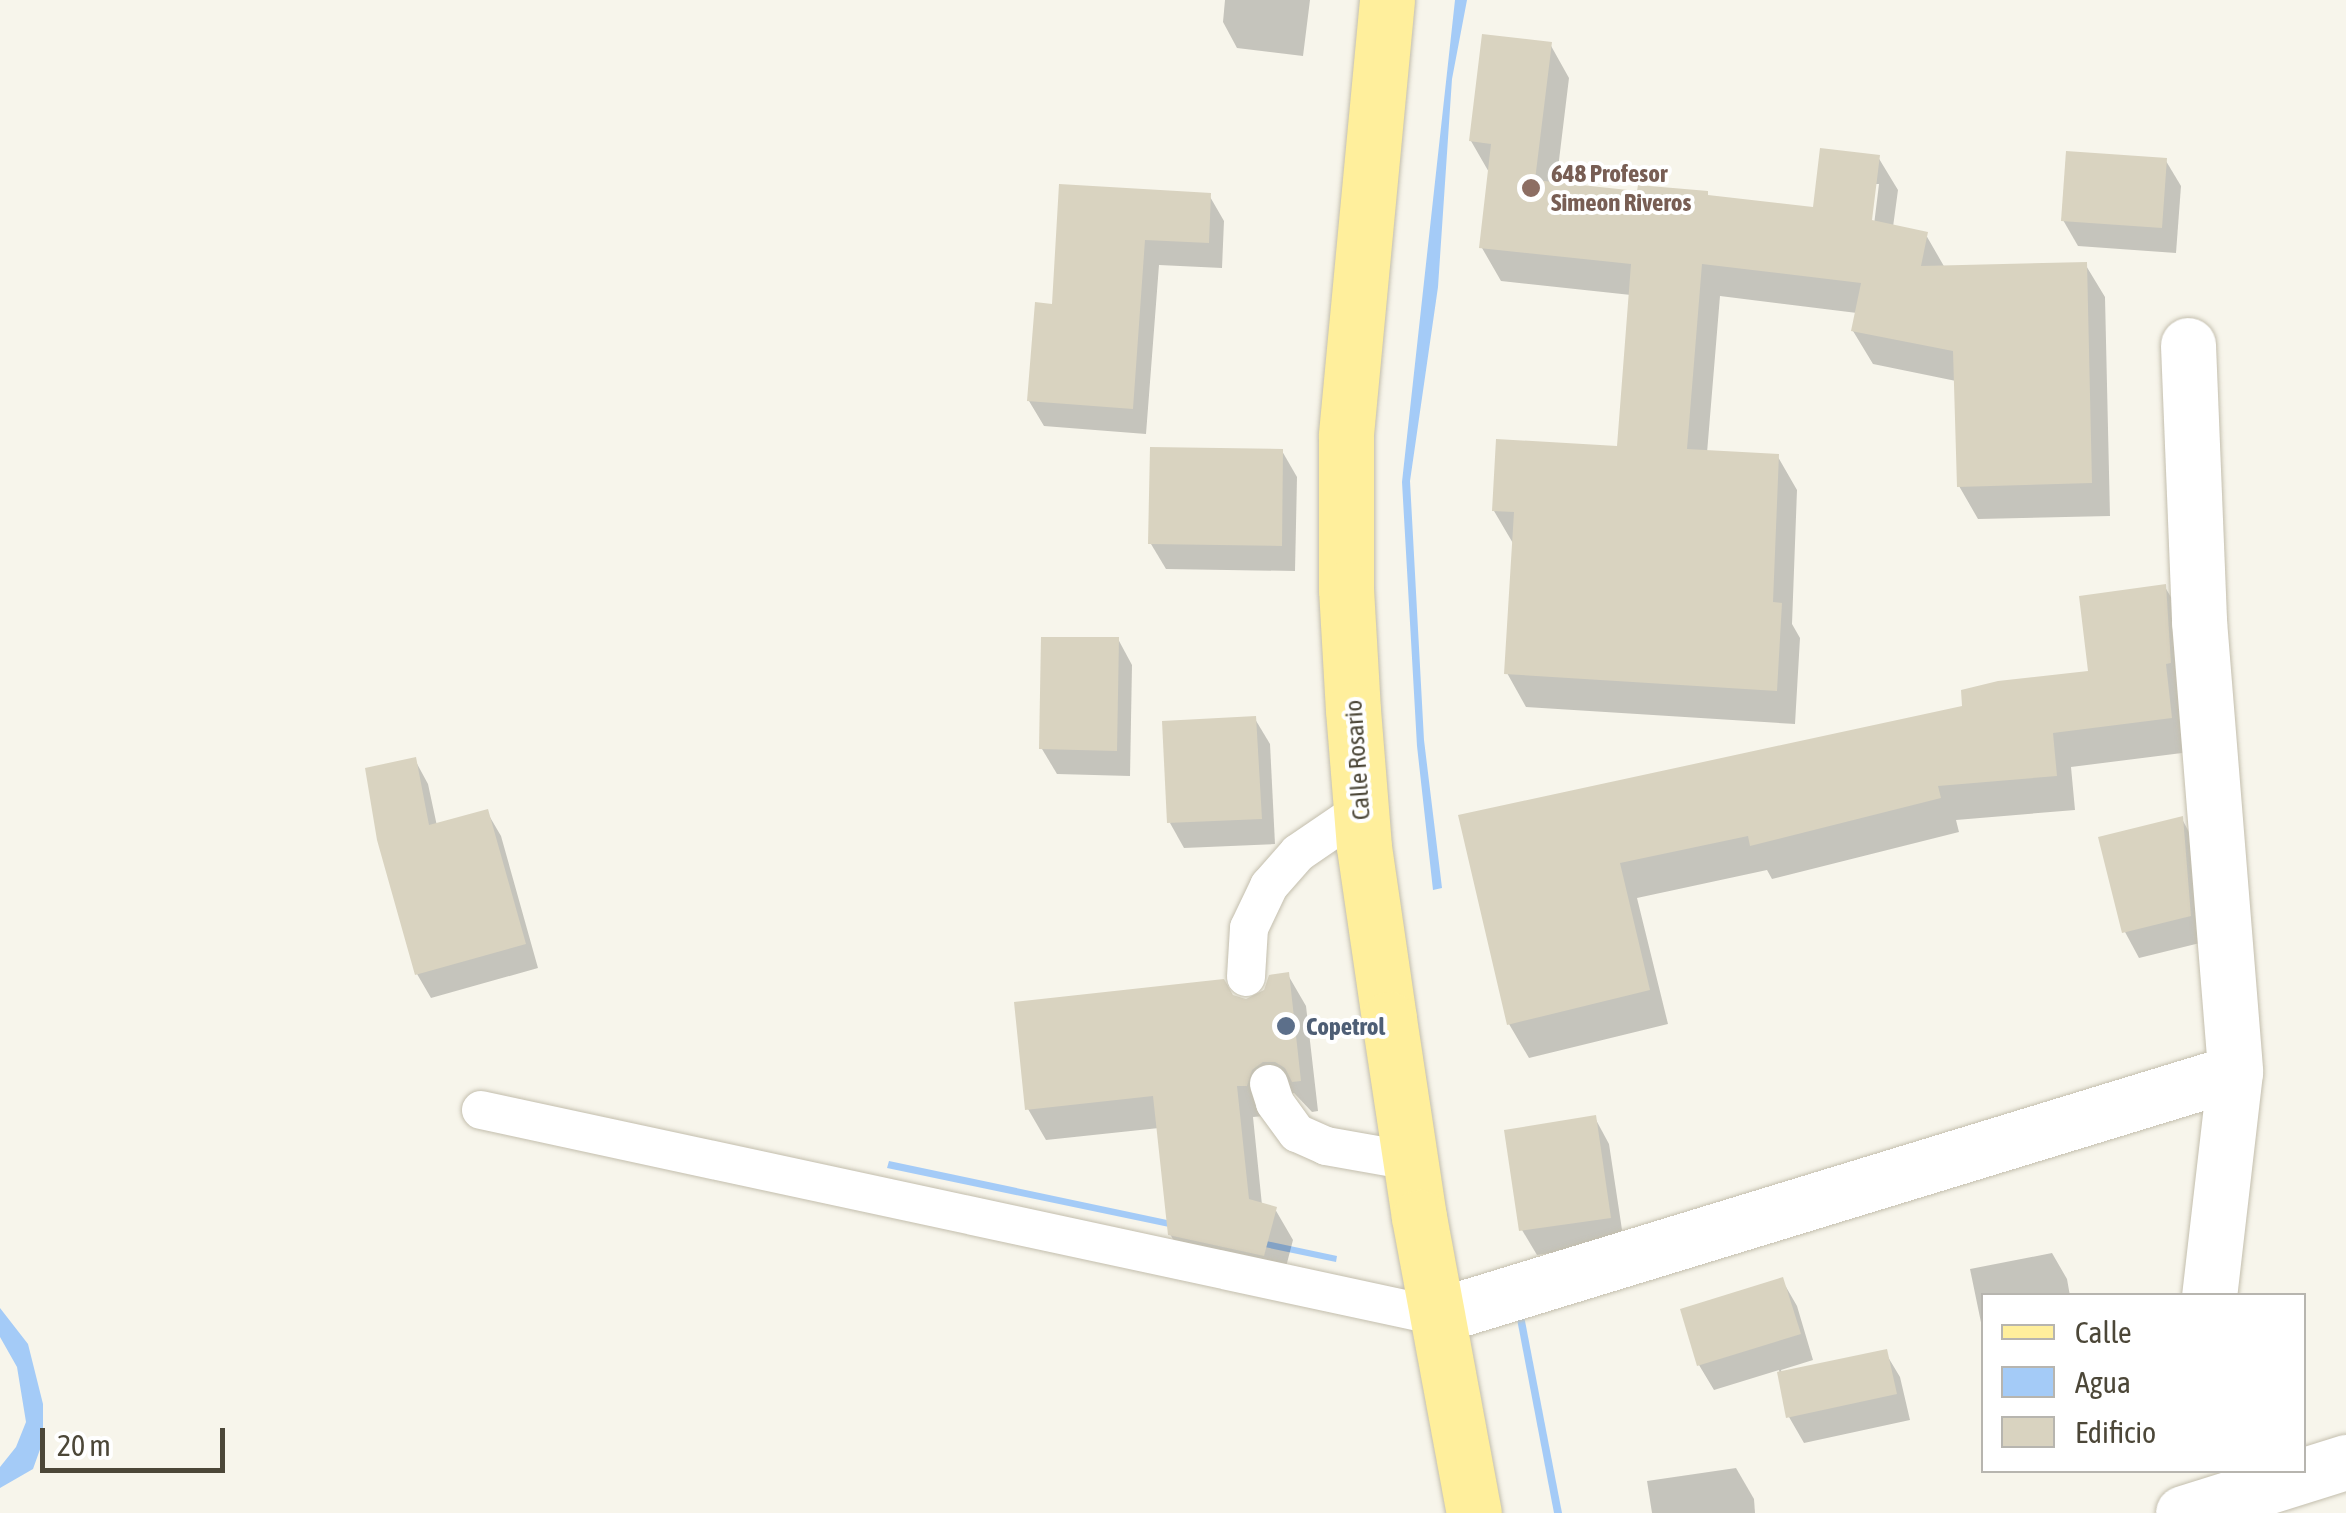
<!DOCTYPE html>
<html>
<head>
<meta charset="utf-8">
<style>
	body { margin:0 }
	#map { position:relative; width:2346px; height:1513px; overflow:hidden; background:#f7f5eb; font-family:"Asap Condensed",sans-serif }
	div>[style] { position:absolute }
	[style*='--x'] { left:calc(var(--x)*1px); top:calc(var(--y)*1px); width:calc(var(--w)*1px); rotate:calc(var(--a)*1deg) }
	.water>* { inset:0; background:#a4cbf7 }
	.shadow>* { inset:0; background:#0003 }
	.building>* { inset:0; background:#d9d3c0 }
	.roads { filter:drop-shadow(0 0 2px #c3bead) drop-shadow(0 0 2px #c3bead) }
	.lane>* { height:38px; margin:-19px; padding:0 19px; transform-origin:19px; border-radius:19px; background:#fff }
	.street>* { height:55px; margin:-27.5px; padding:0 27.5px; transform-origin:27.5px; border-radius:27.5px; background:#fff }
	.primary>* { height:55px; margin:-27.5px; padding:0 27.5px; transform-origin:27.5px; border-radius:27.5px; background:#ffef9c }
	.dots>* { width:28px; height:28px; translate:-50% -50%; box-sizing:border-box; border:5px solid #fff; border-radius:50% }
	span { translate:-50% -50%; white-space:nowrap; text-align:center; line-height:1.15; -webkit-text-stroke:8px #fff; paint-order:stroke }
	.education-label { font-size:25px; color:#785e54; font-weight:700 }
	.left { translate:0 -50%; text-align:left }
	.street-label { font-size:25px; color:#4c4738 }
	.service-label { font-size:25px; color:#4e5e75; font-weight:700 }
	.legend { position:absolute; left:1981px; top:1293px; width:325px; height:180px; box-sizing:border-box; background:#fff; border:2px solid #b7b5af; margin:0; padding:12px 18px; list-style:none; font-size:30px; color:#4c4738 }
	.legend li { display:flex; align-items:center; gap:20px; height:50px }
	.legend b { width:50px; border:2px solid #b7b5af }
	.scale { position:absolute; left:40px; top:1428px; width:185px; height:45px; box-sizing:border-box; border:5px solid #4c4738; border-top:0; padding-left:12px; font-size:30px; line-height:35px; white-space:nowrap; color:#4c4738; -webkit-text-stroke:8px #fff; paint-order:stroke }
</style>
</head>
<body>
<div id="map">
	<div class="water">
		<div style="clip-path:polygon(1455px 0,1467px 0,1452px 79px,1438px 287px,1410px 481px,1424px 740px,1442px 888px,1433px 890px,1417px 746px,1402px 482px)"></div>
		<div style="clip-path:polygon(889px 1161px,1337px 1256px,1336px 1262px,887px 1168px)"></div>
		<div style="clip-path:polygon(1520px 1295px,1562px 1513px,1554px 1513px,1513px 1298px)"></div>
		<div style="clip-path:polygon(0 1308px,28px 1344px,43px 1404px,43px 1441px,33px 1469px,0 1488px,0 1467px,16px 1447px,26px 1422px,17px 1367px,0 1337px)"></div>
	</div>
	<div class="shadow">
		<div style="clip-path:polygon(1225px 0,1310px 0,1303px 56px,1237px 48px,1223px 22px)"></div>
		<div style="clip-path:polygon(evenodd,1550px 44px,1569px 78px,1556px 185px,1815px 210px,1878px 157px,1898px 190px,1893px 227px,1926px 235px,1945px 268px,2085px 264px,2105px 297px,2110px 516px,1978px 519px,1959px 486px,1956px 381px,1873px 364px,1853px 331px,1857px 313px,1720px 296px,1707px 453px,1778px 457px,1797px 490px,1792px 624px,1800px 638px,1795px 724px,1526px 707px,1507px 673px,1514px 545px,1494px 511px,1619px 448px,1631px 295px,1501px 281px,1482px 248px,1490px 174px,1471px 141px,1550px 44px,1874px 184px,1879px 184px,1873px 233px,1868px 232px,1874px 184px)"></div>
		<div style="clip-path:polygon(2166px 161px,2181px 186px,2176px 253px,2078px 246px,2063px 220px)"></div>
		<div style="clip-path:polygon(1061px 187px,1209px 195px,1224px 221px,1222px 268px,1159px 265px,1146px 434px,1044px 426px,1029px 401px,1054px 307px)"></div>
		<div style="clip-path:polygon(1282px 451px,1297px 477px,1295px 571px,1166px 569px,1151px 544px)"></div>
		<div style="clip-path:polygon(2165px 587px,2185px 621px,2190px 752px,2071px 767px,2075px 810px,1956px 820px,1959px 832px,1772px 879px,1767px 870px,1637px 898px,1668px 1024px,1529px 1058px,1509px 1024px,1461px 817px,1964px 708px,2091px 674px)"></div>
		<div style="clip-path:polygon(1118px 639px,1132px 665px,1130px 776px,1057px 774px,1042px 749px)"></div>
		<div style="clip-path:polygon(1255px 719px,1270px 744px,1275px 844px,1184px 848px,1170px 823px)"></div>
		<div style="clip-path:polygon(415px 760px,428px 784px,437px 826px,487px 812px,501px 836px,538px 968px,431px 998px,417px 974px)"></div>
		<div style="clip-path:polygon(2182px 819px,2196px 845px,2204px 942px,2139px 958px,2125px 932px)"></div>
		<div style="clip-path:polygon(1288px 975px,1306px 1006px,1318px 1111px,1312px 1112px,1294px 1093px,1281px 1093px,1264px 1116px,1253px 1117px,1262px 1205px,1275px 1209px,1293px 1240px,1281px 1286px,1188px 1266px,1170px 1234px,1159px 1128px,1046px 1140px,1028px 1109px,1232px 997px,1246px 1002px)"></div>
		<div style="clip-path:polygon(1595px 1118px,1609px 1144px,1624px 1243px,1537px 1255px,1522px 1230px)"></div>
		<div style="clip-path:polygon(2052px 1253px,2067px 1279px,2070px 1296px,1984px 1296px,1984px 1337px,1970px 1269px)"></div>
		<div style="clip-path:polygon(1782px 1280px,1797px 1306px,1813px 1360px,1781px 1370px,1782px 1373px,1885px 1352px,1900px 1377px,1910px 1420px,1804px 1443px,1789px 1417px,1779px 1370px,1714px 1390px,1699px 1365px)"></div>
		<div style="clip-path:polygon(1736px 1468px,1754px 1499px,1755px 1513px,1652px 1513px,1647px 1481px)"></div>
	</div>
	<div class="building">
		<div style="clip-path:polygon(1482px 34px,1552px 42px,1535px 180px,1637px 191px,1638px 185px,1708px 191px,1708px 195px,1813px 207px,1820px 148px,1880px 155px,1872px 220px,1928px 232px,1921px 266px,2087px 262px,2092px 483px,1957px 487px,1953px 351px,1851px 331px,1861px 283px,1702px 264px,1687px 449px,1779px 454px,1773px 602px,1782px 603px,1777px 691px,1504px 674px,1514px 512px,1492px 511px,1496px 439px,1617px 446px,1631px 264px,1479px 248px,1491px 144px,1469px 141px)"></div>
		<div style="clip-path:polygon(2066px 151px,2167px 158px,2162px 228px,2061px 221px)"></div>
		<div style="clip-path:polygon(1059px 184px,1211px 193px,1209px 243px,1145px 240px,1133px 409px,1027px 401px,1035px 302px,1052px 304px)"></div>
		<div style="clip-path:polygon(1150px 447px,1283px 449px,1282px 546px,1148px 544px)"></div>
		<div style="clip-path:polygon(2166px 584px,2171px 663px,2166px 664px,2172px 718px,2053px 733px,2057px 776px,1938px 786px,1941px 798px,1750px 846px,1748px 836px,1620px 863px,1650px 990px,1507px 1025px,1458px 815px,1962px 706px,1961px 690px,1998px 681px,2088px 671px,2079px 596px)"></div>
		<div style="clip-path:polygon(1041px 637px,1119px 637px,1117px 751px,1039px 749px)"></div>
		<div style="clip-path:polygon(1256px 716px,1262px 819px,1167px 823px,1162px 721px)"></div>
		<div style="clip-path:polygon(416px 757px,429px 825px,488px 809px,526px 944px,415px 975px,377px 840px,365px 768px)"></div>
		<div style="clip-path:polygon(2183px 816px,2191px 916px,2122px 933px,2098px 837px)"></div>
		<div style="clip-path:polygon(1289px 972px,1301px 1081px,1292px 1082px,1285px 1068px,1275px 1062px,1263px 1062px,1252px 1070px,1247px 1086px,1237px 1086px,1249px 1199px,1277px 1207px,1264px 1256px,1168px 1235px,1153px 1096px,1025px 1110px,1014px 1002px,1224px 979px,1233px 995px,1246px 999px,1264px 990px,1269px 975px)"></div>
		<div style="clip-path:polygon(1596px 1115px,1611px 1218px,1519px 1231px,1504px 1130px)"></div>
		<div style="clip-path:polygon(1783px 1277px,1801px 1334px,1697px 1366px,1680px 1309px)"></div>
		<div style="clip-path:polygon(1887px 1349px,1897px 1394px,1786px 1418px,1777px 1372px)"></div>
	</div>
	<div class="roads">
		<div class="lane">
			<div style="--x:1246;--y:977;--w:49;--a:-86.5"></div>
			<div style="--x:1249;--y:928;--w:47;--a:-64.5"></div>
			<div style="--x:1269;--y:886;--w:44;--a:-48.7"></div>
			<div style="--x:1298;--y:853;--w:76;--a:-34.3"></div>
			<div style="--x:1269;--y:1084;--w:20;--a:72"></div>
			<div style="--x:1275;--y:1103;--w:37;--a:54"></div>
			<div style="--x:1297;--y:1133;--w:32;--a:24"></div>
			<div style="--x:1326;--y:1146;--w:86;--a:10"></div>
			<div style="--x:481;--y:1110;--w:978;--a:12.16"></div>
		</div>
		<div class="street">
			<div style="--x:2188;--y:345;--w:276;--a:87.7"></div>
			<div style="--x:2199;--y:621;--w:452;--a:85.4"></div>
			<div style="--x:2235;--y:1072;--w:226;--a:96.6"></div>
			<div style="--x:1437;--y:1316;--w:834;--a:-17"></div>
			<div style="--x:2183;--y:1513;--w:171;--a:-17.4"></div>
		</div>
		<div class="primary">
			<div style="--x:1387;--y:0;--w:438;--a:95.4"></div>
			<div style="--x:1346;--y:436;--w:153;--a:90"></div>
			<div style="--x:1346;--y:589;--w:121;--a:86.7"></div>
			<div style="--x:1353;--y:710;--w:137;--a:85.4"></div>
			<div style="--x:1364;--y:847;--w:174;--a:81.7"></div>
			<div style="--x:1389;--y:1019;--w:200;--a:81.4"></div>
			<div style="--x:1419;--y:1217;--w:301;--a:79.5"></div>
		</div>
	</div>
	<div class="dots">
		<div style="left:1531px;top:188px;background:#8d6e63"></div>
		<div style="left:1286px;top:1026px;background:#5c6f8a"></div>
	</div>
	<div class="education-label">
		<span class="left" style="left:1551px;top:188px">648 Profesor<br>Simeon Riveros</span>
	</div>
	<div class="street-label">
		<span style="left:1357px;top:760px;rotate:-94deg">Calle Rosario</span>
	</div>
	<div class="service-label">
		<span class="left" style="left:1306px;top:1026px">Copetrol</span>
	</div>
	<ul class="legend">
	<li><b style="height:12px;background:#ffef9c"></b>Calle</li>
	<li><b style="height:28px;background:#a4cbf7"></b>Agua</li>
	<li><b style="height:28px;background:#d9d3c0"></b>Edificio</li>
	</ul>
	<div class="scale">20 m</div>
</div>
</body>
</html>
